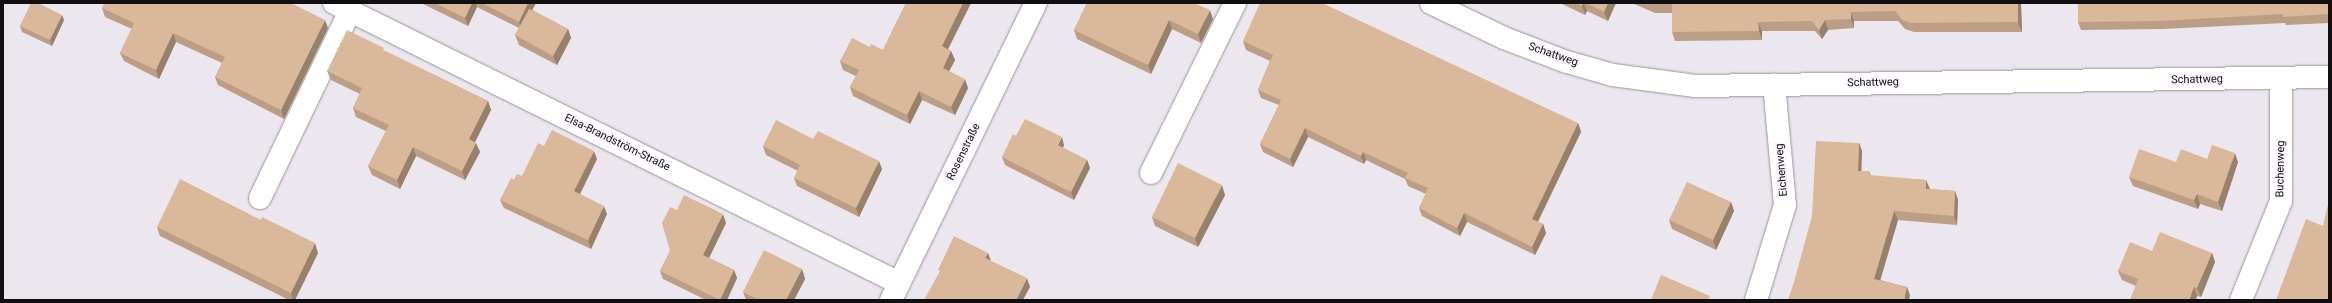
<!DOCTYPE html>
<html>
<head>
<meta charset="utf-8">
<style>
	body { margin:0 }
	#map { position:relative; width:2332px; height:303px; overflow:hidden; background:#ece6ef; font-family:Roboto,sans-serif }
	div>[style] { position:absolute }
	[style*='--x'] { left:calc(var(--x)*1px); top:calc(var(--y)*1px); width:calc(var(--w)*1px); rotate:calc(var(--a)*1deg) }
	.roads { filter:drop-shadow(0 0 1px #99939c) drop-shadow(0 0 1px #99939c) }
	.minor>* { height:22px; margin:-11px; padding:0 11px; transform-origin:11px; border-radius:11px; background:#fff }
	.wall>* { inset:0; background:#bb9e85 }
	.shaded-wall>* { inset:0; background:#98816c }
	.building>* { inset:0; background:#d9b89b }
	span { translate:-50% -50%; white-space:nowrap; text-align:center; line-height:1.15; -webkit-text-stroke:4px #f9f4fd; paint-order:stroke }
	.street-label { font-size:11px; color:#110f12 }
	.frame { position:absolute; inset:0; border:4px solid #110f12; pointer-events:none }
</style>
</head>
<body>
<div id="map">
	<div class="roads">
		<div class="minor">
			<div style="--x:334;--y:3;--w:631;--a:26.36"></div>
			<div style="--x:1431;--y:3;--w:81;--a:25.6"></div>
			<div style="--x:1504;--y:38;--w:67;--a:20.9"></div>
			<div style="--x:1567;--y:62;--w:48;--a:15.8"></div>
			<div style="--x:1613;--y:75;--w:83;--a:7.6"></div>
			<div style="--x:1695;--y:86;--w:634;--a:-0.81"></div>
			<div style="--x:1151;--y:173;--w:190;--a:-63.7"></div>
			<div style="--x:260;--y:198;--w:208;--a:-64.3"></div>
			<div style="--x:891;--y:300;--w:331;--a:-64"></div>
			<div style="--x:1756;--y:300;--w:99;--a:-73"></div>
			<div style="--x:1785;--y:205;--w:121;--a:-95.2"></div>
			<div style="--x:2241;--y:300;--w:107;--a:-68"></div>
			<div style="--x:2281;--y:201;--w:122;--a:-90"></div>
		</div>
	</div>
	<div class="wall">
		<div style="clip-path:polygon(421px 3px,536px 3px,532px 10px,568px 29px,571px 38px,557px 65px,519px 45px,515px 35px,519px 28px,477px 7px,468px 26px)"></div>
		<div style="clip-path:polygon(906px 3px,971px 3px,948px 49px,951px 51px,955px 60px,949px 71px,968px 88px,955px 115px,922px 100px,910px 124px,853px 96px,850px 87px,856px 76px,843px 70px,840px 61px,870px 47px,883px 50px)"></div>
		<div style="clip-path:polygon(1087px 3px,1213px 19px,1201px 43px,1172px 29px,1151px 74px,1077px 39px,1074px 30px)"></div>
		<div style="clip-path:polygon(1560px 3px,1616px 3px,1608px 21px,1587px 11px,1585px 15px)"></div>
		<div style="clip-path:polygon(1632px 3px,2021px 3px,2022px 32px,1914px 32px,1905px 29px,1898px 21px,1854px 21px,1854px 28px,1828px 30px,1822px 39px,1815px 31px,1762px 31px,1762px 40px,1675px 41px,1672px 32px,1672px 13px,1655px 13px)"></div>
		<div style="clip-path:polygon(2329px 3px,2329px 23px,2286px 25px,2285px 23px,2163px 29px,2081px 30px,2078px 22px)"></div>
		<div style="clip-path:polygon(102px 8px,328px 28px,284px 119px,218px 85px,215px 77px,222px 63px,176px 42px,159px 79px,124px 61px,120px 53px,132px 29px,105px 17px)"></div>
		<div style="clip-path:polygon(64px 20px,52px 46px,22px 32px,20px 26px)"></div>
		<div style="clip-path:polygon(1243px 41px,1578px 123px,1581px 132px,1538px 222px,1543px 224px,1546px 233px,1535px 255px,1467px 222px,1460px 236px,1422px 216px,1419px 208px,1426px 194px,1408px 186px,1405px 179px,1366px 160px,1364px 164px,1308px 137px,1293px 167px,1263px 152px,1260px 144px,1279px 105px,1261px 98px,1258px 90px,1270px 61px,1246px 50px)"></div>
		<div style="clip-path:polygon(385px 51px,488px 101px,491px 110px,475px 142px,480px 152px,465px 180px,416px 156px,400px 189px,372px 175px,368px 166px,386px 131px,356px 117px,353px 108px,360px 94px,331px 80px,327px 71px)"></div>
		<div style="clip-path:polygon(1016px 136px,1064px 145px,1063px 148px,1087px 160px,1090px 168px,1074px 200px,1005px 165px,1002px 157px)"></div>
		<div style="clip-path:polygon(813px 139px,882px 169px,859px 217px,797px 186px,794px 178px,798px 171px,766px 155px,763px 146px)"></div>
		<div style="clip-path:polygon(1859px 143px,1862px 151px,1861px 171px,1869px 171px,1871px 176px,1926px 180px,1929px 189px,1955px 191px,1958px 200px,1957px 225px,1898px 220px,1880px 280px,1907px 287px,1910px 296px,1788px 300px)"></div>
		<div style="clip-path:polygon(544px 146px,597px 159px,580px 194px,607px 214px,591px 249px,504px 208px,500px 200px,514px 180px,522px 176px)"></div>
		<div style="clip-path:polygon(2207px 159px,2238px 162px,2222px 211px,2200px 204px,2198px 209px,2133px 186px,2129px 177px,2176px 162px)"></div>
		<div style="clip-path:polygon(1225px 195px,1198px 247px,1155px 226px,1152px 217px)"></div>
		<div style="clip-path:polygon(1731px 202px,1734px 211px,1716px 250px,1672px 229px,1669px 220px)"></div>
		<div style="clip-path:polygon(677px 210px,726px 223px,709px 258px,734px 270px,737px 278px,727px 300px,706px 300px,663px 279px,660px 271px,670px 251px)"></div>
		<div style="clip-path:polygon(157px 227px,318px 253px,295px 300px,289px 300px,160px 236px)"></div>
		<div style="clip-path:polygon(2152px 251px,2212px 253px,2215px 262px,2201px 297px,2197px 296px,2136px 286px,2122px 280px,2118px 271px)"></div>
		<div style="clip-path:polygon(802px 269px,805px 279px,794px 300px,746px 300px,743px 292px)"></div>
	</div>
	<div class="shaded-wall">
		<div style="clip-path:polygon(472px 3px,476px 3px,477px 7px,468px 26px,465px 18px)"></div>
		<div style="clip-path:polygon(528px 3px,536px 3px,522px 30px,519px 22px)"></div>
		<div style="clip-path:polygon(963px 3px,971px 3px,945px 55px,942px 46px)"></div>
		<div style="clip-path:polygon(1583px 3px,1584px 3px,1587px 11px,1585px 15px,1582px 6px)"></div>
		<div style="clip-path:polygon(1608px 3px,1616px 3px,1608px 21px,1604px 12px)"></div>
		<div style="clip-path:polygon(2018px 3px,2021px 3px,2022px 32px,2018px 22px)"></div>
		<div style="clip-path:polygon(1210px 10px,1213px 19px,1201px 43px,1198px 34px)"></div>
		<div style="clip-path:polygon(1851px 12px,1854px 21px,1854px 28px,1851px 19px)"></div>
		<div style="clip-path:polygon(62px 15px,64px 20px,52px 46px,50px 40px)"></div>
		<div style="clip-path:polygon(325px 20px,328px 28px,284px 119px,281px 110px)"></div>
		<div style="clip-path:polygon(1169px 20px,1172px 29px,1151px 74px,1148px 65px)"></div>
		<div style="clip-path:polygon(1825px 20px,1828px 30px,1822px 39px,1819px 30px)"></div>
		<div style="clip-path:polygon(1758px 22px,1762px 31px,1762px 40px,1759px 31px)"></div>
		<div style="clip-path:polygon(568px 29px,571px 38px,557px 65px,553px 56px)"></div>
		<div style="clip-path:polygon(173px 33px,176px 42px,159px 79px,156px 70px)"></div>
		<div style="clip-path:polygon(951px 51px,955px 60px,946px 77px,943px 68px)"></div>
		<div style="clip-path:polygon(965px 79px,968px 88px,955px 115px,951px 107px)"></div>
		<div style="clip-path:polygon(919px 91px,922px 100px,910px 124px,907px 115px)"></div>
		<div style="clip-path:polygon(488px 101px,491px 110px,472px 148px,469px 139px)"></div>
		<div style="clip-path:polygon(1578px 123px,1581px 132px,1535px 227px,1532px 219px)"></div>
		<div style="clip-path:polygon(1305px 128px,1308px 137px,1293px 167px,1290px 159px)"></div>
		<div style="clip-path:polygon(1062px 137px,1064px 145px,1060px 153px,1058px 145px)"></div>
		<div style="clip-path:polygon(476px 143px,480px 152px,465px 180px,462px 171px)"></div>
		<div style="clip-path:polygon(1859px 143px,1862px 151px,1861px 180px,1858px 171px)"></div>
		<div style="clip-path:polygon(413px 147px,416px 156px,400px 189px,397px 180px)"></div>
		<div style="clip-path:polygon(594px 151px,597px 159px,577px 200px,574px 191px)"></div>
		<div style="clip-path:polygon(1363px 152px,1366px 160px,1364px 164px,1361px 156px)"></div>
		<div style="clip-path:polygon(2235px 153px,2238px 162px,2222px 211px,2218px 202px)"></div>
		<div style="clip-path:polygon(1087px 160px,1090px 168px,1074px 200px,1071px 192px)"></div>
		<div style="clip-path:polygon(879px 161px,882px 169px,859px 217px,856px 208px)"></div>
		<div style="clip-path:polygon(1926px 180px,1930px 189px,1926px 189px)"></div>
		<div style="clip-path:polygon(1222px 185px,1225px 195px,1198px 247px,1195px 238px)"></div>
		<div style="clip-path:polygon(1955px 191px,1958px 200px,1957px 225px,1954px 216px)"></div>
		<div style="clip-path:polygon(2197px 194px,2200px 204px,2198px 209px,2194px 200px)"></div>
		<div style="clip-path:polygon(1731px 202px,1734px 211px,1716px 250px,1713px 240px)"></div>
		<div style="clip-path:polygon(604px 206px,607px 214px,591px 249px,588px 240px)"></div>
		<div style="clip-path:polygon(1894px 211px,1898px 220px,1878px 288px,1874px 279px)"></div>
		<div style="clip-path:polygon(1464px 213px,1467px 222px,1460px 236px,1457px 228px)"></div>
		<div style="clip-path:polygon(723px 214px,726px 223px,706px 264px,703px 255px)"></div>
		<div style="clip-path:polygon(1543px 224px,1546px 233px,1535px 255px,1532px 247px)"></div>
		<div style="clip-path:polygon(315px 243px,318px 253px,295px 300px,293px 300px,291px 293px)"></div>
		<div style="clip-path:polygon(988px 253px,991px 261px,985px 258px)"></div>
		<div style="clip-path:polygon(2212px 253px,2215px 262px,2201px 297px,2197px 288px)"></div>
		<div style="clip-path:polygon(802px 269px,805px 279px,794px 300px,786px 300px)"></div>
		<div style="clip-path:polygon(734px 270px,737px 278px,727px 300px,720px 300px)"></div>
		<div style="clip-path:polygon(1027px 278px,1030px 287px,1023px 300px,1016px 300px)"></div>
		<div style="clip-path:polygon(1907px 287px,1910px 296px,1909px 300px,1904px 300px)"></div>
		<div style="clip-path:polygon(2194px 287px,2197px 296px,2196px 300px,2189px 300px)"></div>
	</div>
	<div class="building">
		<div style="clip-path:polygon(31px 3px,38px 3px,62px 15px,50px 40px,20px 26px)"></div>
		<div style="clip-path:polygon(104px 3px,291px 3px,325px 20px,281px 110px,215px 77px,225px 57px,173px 33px,156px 70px,120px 53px,134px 23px,102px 8px)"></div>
		<div style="clip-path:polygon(435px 3px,472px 3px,465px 18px)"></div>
		<div style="clip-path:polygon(482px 3px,528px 3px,519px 22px)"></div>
		<div style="clip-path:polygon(906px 3px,963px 3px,942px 46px,951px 51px,943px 68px,965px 79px,951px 107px,919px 91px,907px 115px,850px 87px,859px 70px,840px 61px,852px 38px,870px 47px,871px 44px,883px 50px)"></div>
		<div style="clip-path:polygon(1087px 3px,1194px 3px,1210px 10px,1198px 34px,1169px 20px,1148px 65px,1074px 30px)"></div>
		<div style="clip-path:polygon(1260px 3px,1322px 3px,1578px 123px,1532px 219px,1543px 224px,1532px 247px,1464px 213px,1457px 228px,1419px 208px,1428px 188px,1405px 178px,1408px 173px,1363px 152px,1361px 156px,1305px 128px,1290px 159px,1260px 144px,1281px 100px,1258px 90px,1273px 55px,1243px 41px)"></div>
		<div style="clip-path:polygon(1576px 3px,1583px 3px,1582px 6px)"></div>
		<div style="clip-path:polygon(1586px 3px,1608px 3px,1604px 12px)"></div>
		<div style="clip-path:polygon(1650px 3px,2018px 3px,2018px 22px,1911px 23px,1902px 20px,1895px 11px,1851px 12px,1851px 19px,1825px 20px,1819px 30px,1812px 21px,1758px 22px,1759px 31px,1672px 32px,1672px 3px)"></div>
		<div style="clip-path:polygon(2078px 3px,2329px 3px,2329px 14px,2283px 17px,2283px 14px,2160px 21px,2078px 22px)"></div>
		<div style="clip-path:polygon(529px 9px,568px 29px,553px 56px,515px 35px)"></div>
		<div style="clip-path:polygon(347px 30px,384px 48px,383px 50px,488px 101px,469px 139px,476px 143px,462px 171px,413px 147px,397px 180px,368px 166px,389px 125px,353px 108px,362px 88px,327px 71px)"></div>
		<div style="clip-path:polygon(1025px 119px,1062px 137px,1058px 145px,1087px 160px,1071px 192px,1002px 157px,1013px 134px,1016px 136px)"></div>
		<div style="clip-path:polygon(776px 120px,813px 139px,818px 131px,879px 161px,856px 208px,794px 178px,800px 165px,763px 146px)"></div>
		<div style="clip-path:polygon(552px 130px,594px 151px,574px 191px,604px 206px,588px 240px,500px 200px,511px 178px,514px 180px,517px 174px,522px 176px,538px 143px,544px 146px)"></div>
		<div style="clip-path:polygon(1816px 141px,1859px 143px,1858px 171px,1869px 171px,1869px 175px,1926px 180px,1926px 189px,1955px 191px,1954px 216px,1894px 211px,1874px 279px,1907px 287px,1904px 300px,1788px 300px,1794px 282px,1812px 216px)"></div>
		<div style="clip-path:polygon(2212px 145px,2235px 153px,2218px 202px,2197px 194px,2194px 200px,2129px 177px,2139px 149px,2176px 162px,2181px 149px,2207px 159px)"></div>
		<div style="clip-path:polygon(1178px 163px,1222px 185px,1195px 238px,1152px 217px)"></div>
		<div style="clip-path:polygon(180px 179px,261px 220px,262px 217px,315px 243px,291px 293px,157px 227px)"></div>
		<div style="clip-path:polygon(1687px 182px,1731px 202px,1713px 240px,1669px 220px)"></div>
		<div style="clip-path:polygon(684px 195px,723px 214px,703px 255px,734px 270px,720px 300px,660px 271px,670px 251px,662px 223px,670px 207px,677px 210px)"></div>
		<div style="clip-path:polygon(2329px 200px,2329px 300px,2276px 300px,2306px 219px,2323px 226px)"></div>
		<div style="clip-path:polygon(2160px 232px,2212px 253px,2197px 288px,2194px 287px,2189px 300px,2130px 300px,2138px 279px,2118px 271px,2130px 242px,2152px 251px)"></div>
		<div style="clip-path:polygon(954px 236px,988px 253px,985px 258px,1027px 278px,1016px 300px,924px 300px,940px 271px,938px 270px)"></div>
		<div style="clip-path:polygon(764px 250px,802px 269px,786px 300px,759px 300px,743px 292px)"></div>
		<div style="clip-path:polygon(1661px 275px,1710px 296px,1708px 300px,1651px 300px)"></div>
	</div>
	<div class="street-label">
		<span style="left:1553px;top:55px;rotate:19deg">Schattweg</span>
		<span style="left:2197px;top:80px;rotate:-1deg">Schattweg</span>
		<span style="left:1873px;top:83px;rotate:-1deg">Schattweg</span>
		<span style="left:617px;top:143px;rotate:26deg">Elsa-Brandström-Straße</span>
		<span style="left:964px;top:152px;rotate:-64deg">Rosenstraße</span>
		<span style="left:2281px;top:169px;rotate:-89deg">Buchenweg</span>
		<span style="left:1782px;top:170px;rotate:-95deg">Eichenweg</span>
	</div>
	<div class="frame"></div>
</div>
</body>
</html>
